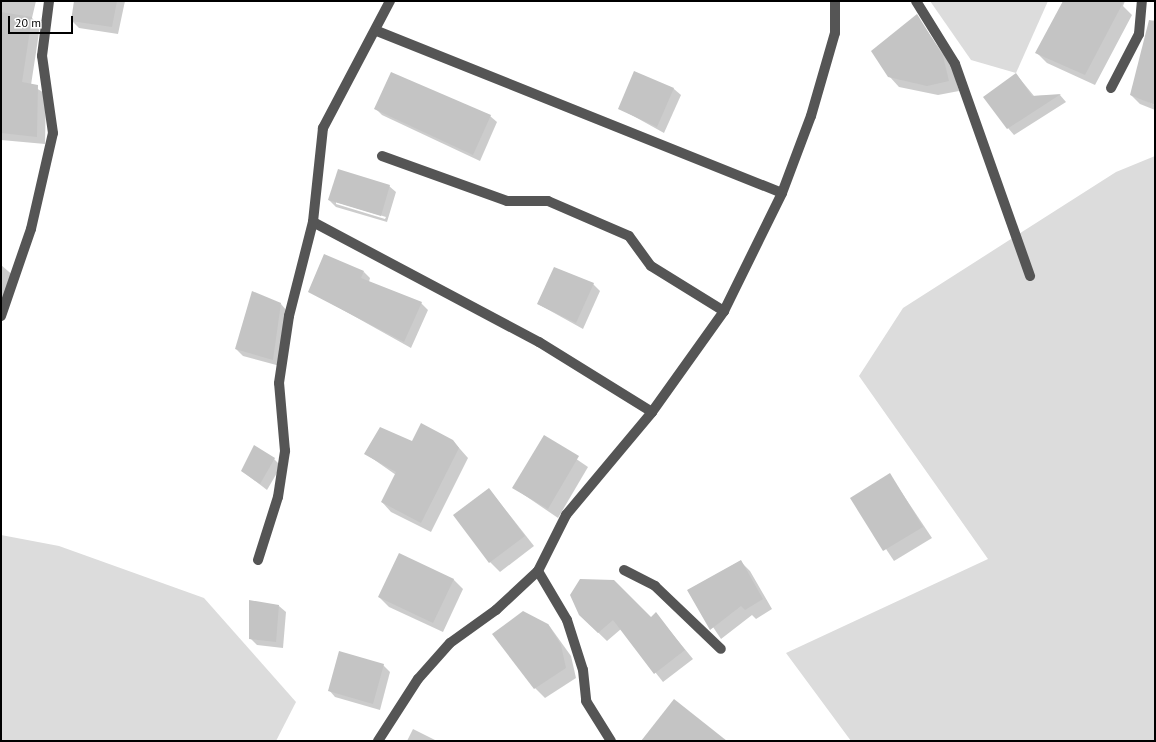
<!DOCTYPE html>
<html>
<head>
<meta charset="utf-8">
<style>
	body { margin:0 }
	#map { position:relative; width:1156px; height:742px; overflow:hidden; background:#fff; font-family:"PT Sans",sans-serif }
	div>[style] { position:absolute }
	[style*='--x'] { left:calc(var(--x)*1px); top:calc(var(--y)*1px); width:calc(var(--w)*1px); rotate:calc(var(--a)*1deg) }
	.green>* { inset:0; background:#dcdcdc }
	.shadow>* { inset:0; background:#0003 }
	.building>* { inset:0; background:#c4c4c4 }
	.minor>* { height:10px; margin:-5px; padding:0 5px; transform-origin:5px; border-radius:5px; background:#555 }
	span { translate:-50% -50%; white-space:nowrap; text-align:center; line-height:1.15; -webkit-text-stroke:3.5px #fff; paint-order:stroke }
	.frame { position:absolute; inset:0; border:2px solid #000; pointer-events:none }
	.scale { position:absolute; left:8px; top:16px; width:65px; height:18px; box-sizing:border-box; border:2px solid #000; border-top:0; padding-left:5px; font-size:12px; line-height:14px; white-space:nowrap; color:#000; -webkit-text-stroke:3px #fff; paint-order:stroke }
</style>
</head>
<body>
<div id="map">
	<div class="green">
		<div style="clip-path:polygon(930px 1px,1048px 1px,1016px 73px,971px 60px)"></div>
		<div style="clip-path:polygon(1155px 156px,1155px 741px,851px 741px,786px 653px,988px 559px,859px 376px,903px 308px,1116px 172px)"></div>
		<div style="clip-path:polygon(1px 535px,59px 546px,204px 598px,296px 702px,276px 741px,1px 741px)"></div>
	</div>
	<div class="shadow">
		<div style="clip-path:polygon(1px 1px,36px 1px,32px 18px,40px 26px,31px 85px,46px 94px,45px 144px,1px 140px)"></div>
		<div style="clip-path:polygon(75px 1px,125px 1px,118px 34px,79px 28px,72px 21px)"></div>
		<div style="clip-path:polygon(1064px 1px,1125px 1px,1123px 6px,1132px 15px,1095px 85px,1047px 63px,1037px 53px)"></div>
		<div style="clip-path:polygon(917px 16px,952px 67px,959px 91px,938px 95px,899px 87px,889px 76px)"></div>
		<div style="clip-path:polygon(1155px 16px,1155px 103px,1140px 98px,1155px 105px,1155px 110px,1140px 104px,1131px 95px)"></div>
		<div style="clip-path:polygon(635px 73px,674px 89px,681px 95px,664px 133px,619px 108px)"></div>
		<div style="clip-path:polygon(1016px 74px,1034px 96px,1060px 95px,1066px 102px,1014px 135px,1008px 128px)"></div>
		<div style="clip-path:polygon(376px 109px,490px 116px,497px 122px,480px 161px,382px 115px)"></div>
		<div style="clip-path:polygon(evenodd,389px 186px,396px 192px,387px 222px,336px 207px,329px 200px,389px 186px,336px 202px,386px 217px,385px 219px,336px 204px,336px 202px)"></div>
		<div style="clip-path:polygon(1px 265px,15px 277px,1px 321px)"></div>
		<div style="clip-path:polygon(364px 272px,370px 278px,369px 282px,421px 303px,428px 310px,411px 348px,309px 291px)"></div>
		<div style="clip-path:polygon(593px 284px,600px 291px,583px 329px,538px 304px)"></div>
		<div style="clip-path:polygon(281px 304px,287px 311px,280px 366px,243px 356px,236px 349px)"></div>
		<div style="clip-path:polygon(544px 437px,588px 467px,558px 518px,514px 488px)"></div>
		<div style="clip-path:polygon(453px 441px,468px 458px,431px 532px,391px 512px,382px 502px,396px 475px,366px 454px,412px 442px)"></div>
		<div style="clip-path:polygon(274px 459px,281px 466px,267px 490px,242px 471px)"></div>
		<div style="clip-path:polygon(890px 475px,932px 538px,894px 561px,852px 498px)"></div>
		<div style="clip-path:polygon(489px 489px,534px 546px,500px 572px,490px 562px)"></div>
		<div style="clip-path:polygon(740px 561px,750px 571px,772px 609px,756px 619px,752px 615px,721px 639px,689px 591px)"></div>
		<div style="clip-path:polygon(453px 579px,463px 589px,443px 632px,389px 607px,379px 597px)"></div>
		<div style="clip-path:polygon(279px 606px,286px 612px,283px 648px,257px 645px,250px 638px)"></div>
		<div style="clip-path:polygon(656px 614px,693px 659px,663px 682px,621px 629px,607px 641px,580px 615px,651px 618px)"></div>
		<div style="clip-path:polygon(548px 624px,571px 656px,576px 678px,545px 698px,535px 688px)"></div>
		<div style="clip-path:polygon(383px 665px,390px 672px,380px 710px,335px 697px,329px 690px)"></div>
		<div style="clip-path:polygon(413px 729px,437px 741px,407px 741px)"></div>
	</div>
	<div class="building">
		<div style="clip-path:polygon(74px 1px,117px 1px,112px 27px,71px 21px)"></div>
		<div style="clip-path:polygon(1063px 1px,1124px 1px,1085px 75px,1035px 53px)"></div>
		<div style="clip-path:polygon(1px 12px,32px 17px,22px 82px,38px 85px,37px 137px,1px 133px)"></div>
		<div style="clip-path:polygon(917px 14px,943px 56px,949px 81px,927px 86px,888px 77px,871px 51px)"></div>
		<div style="clip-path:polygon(1149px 20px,1155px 21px,1155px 105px,1130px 95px)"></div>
		<div style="clip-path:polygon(634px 71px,674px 88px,657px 127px,618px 109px)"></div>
		<div style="clip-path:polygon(391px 72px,491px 115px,473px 155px,374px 109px)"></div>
		<div style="clip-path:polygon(1016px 73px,1032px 96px,1061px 94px,1007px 129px,983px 97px)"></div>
		<div style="clip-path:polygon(338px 169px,390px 185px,381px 216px,328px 200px)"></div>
		<div style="clip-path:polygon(324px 254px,364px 271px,361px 278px,422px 302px,404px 342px,308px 292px)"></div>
		<div style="clip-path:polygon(554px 267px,594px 283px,576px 323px,537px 304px)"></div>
		<div style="clip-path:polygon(252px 291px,281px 303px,273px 360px,235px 349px)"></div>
		<div style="clip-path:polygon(421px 423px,453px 440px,459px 448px,421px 523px,381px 502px,396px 472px,364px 454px,380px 427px,412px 441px)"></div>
		<div style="clip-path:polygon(544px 435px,579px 456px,548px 509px,512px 488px)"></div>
		<div style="clip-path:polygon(254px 445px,275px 458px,260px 484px,241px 471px)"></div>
		<div style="clip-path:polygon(890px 473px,923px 527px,883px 551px,850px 498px)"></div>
		<div style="clip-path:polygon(489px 488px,525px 536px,489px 563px,453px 515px)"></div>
		<div style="clip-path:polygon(399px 553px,454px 579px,433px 623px,378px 597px)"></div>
		<div style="clip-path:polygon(741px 560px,763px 599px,745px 610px,741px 606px,710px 630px,687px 590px)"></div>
		<div style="clip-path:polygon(580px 579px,614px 580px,651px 617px,656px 612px,685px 650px,654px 674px,613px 620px,598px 633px,579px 615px,570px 595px)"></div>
		<div style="clip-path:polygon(249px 600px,279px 605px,276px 642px,249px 639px)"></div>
		<div style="clip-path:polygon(523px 611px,548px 624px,561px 645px,566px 668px,534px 689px,492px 634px)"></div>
		<div style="clip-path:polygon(339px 651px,384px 664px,373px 704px,328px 691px)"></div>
		<div style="clip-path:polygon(674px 699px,727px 741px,641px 741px)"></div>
	</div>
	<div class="minor">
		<div style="--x:390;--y:1;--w:144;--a:117.8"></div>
		<div style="--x:323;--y:128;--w:95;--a:96.1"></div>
		<div style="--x:313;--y:222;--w:256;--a:28"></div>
		<div style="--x:539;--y:342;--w:133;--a:31.8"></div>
		<div style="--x:916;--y:1;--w:74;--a:58.2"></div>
		<div style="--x:955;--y:64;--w:225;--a:70.5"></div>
		<div style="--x:377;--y:31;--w:436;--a:21.8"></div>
		<div style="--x:1111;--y:88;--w:61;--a:-62.6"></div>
		<div style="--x:1139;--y:34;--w:33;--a:-85"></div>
		<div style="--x:382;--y:156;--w:133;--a:19.8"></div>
		<div style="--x:507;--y:201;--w:41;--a:0"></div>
		<div style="--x:548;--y:201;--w:88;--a:23.4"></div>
		<div style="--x:629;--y:236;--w:37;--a:54"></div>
		<div style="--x:651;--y:266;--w:86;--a:31.7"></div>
		<div style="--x:1;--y:316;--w:92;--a:-71"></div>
		<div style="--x:31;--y:229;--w:98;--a:-77.1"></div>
		<div style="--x:53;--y:133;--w:78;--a:-98.1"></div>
		<div style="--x:42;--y:56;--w:55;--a:-82.7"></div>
		<div style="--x:258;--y:560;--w:66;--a:-72.4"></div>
		<div style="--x:278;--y:497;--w:47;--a:-81.3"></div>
		<div style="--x:285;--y:451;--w:68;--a:-95"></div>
		<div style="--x:279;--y:383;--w:68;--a:-81.5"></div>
		<div style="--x:289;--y:316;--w:97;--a:-75.7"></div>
		<div style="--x:624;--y:570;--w:35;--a:27"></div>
		<div style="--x:655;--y:586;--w:91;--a:43.7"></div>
		<div style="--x:538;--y:571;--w:57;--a:59.4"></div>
		<div style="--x:567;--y:620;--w:52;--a:72.3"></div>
		<div style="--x:583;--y:670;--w:31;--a:84"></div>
		<div style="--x:586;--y:701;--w:47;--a:58"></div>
		<div style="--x:378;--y:741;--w:74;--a:-57.2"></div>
		<div style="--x:418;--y:679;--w:48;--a:-48.4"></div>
		<div style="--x:450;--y:643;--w:57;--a:-35.7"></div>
		<div style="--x:496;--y:610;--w:57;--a:-42.9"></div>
		<div style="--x:538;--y:571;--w:63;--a:-63.4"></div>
		<div style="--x:566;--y:515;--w:134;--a:-50.1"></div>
		<div style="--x:652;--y:412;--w:124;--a:-54.5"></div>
		<div style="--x:724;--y:311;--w:131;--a:-63.8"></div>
		<div style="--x:782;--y:193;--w:82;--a:-69.4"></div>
		<div style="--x:811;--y:116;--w:86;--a:-73.9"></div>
		<div style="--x:835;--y:33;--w:32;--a:-90"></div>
	</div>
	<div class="frame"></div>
	<div class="scale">20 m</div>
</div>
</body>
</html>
